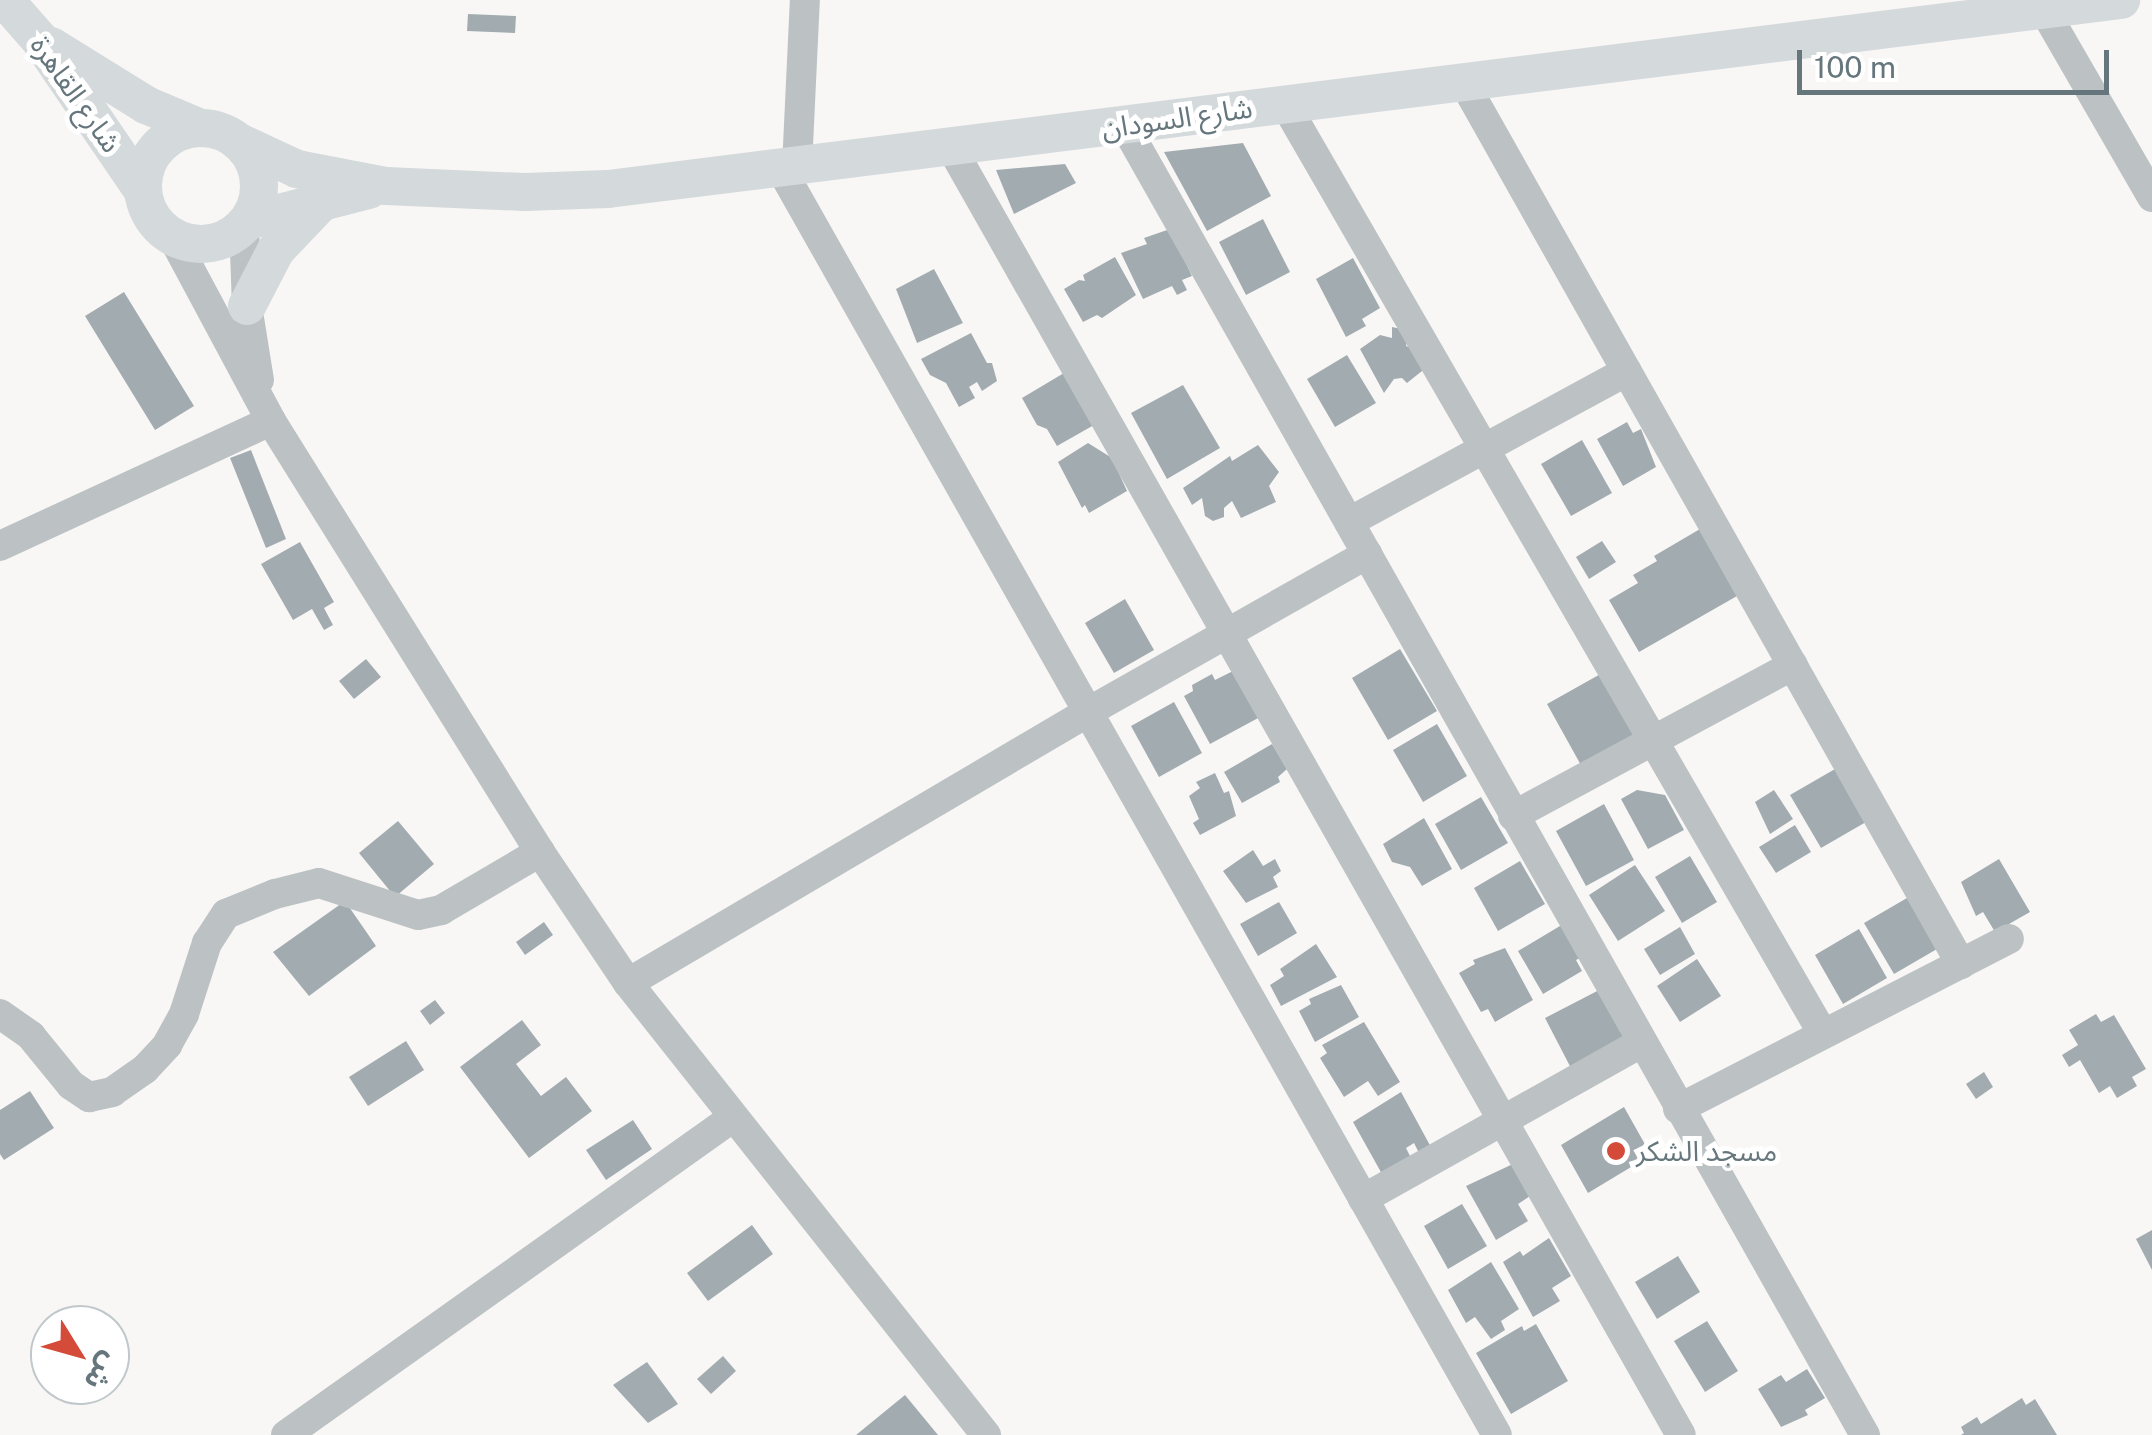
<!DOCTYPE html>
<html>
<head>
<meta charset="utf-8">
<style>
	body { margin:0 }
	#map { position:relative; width:2152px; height:1435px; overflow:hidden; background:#f8f7f5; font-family:"Public Sans","Noto Sans Arabic",sans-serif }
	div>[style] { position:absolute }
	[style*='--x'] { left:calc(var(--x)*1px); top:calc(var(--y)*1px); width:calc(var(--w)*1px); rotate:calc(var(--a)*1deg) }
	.building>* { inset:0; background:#a2acb0 }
	.minor>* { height:30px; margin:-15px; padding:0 15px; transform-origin:15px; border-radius:15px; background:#bcc2c4 }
	.major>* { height:38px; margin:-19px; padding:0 19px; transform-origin:19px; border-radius:19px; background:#d4d9db }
	.major>.ring { margin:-19px; padding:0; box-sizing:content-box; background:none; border:38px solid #d4d9db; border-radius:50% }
	.dots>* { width:28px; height:28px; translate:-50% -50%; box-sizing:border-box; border:5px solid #fff; border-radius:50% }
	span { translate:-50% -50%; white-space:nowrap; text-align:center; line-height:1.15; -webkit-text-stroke:10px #fff; paint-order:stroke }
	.street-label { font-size:28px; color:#65767d }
	.poi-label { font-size:28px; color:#65767d }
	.left { translate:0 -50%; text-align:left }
	.north { position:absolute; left:30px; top:1305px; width:100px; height:100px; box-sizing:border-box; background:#fff; border:2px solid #c1c8cb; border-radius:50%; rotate:127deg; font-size:28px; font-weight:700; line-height:40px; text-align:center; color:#65767d }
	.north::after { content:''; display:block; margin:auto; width:35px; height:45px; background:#d44b39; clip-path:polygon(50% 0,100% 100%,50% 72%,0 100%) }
	.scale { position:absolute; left:1797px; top:50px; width:312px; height:45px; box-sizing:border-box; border:5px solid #65767d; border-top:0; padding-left:12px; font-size:30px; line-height:35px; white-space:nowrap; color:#65767d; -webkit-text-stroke:8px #fff; paint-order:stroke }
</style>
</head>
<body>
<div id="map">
	<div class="building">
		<div style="clip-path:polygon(468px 14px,516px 16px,515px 33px,467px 31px)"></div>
		<div style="clip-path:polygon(1243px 143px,1271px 196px,1207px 231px,1164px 152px)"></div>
		<div style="clip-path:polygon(1065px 164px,1076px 183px,1014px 214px,996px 170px)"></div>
		<div style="clip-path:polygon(1263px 219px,1290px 272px,1246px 295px,1219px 242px)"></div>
		<div style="clip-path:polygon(1170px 229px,1192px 276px,1182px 280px,1187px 290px,1177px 295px,1172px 286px,1143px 299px,1121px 253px,1147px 244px,1144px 238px)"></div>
		<div style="clip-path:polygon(1115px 257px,1136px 295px,1102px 318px,1097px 315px,1083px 322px,1064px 289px,1079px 280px,1085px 281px,1083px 275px)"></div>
		<div style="clip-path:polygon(1353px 258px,1380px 308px,1362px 319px,1366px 326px,1346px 337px,1316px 279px)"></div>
		<div style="clip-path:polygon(934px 269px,963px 323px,917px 343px,896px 289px)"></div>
		<div style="clip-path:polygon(124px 292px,194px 406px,155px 430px,85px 316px)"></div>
		<div style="clip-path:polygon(1392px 327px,1410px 331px,1406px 346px,1421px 351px,1427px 367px,1407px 383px,1402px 378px,1394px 379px,1384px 393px,1360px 349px,1380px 335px,1392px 338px)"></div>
		<div style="clip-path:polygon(971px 333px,987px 363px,992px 363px,997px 381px,982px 391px,977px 382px,969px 387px,975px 398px,959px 407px,946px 383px,930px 375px,921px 359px)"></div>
		<div style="clip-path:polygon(1347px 355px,1376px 403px,1335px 427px,1307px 379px)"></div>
		<div style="clip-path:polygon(1064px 373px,1094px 425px,1057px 446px,1047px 429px,1037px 425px,1022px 398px)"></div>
		<div style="clip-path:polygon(1183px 385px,1220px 448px,1167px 479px,1131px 413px)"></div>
		<div style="clip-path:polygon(1627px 422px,1633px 433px,1641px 429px,1656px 467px,1623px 486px,1597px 439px)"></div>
		<div style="clip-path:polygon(1582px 440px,1612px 493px,1571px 516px,1541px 464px)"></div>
		<div style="clip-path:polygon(1088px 443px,1112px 458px,1127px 491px,1089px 513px,1085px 505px,1082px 508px,1058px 462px)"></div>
		<div style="clip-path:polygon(1258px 445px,1279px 472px,1269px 486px,1276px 502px,1241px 518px,1232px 501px,1224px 508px,1224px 517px,1213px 521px,1205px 516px,1202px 498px,1192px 505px,1183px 488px,1230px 456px,1232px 461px)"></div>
		<div style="clip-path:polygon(251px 450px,286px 539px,266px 548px,230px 458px)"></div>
		<div style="clip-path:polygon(1700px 529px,1737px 596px,1639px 652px,1609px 600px,1638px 583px,1633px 575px,1657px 561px,1654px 556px)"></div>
		<div style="clip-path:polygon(1602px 541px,1616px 562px,1589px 579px,1576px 557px)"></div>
		<div style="clip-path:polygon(300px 542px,334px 602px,324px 608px,333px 625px,324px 630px,312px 609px,293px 620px,261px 564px)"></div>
		<div style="clip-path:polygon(1125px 599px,1154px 650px,1114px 673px,1085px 623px)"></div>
		<div style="clip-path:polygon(1400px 649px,1437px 711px,1388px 740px,1352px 678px)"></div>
		<div style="clip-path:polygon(366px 659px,381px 677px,354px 699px,339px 681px)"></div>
		<div style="clip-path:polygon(1235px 670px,1260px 717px,1210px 744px,1184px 696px,1193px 691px,1192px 685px,1212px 674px,1215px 680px)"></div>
		<div style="clip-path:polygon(1604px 672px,1639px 735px,1582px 767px,1547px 704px)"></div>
		<div style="clip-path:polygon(1174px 702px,1202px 753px,1159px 777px,1131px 726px)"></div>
		<div style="clip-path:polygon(1437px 724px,1467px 776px,1423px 802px,1393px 750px)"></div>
		<div style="clip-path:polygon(1272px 744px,1287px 769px,1278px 777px,1280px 782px,1242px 803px,1224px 772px)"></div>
		<div style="clip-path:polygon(1835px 769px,1866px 822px,1821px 848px,1790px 795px)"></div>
		<div style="clip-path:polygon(1215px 773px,1224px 793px,1229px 791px,1236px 816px,1200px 835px,1193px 823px,1199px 819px,1189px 796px,1200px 788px,1196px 782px)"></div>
		<div style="clip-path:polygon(1637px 790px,1665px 795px,1684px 830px,1648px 849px,1621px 799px)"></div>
		<div style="clip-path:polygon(1774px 790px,1793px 819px,1770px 834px,1755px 802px)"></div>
		<div style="clip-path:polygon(1481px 797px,1508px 843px,1461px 870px,1435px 824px)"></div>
		<div style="clip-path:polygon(1604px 804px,1634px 860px,1586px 886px,1556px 831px)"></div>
		<div style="clip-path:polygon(1424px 818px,1452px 869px,1422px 886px,1410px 867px,1392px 862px,1383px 844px)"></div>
		<div style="clip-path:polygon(398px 821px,434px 864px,395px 897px,359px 853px)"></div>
		<div style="clip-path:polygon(1795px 825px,1811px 852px,1776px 873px,1759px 847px)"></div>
		<div style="clip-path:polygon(1253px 850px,1263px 866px,1275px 859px,1281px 871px,1273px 877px,1278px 887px,1246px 903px,1223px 871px)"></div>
		<div style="clip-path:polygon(1690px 856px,1717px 902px,1682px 923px,1655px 877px)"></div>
		<div style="clip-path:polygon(1999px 859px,2030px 912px,1995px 932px,1983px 912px,1976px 916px,1961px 882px)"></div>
		<div style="clip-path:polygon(1520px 861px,1545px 904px,1498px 931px,1474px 888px)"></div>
		<div style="clip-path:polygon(1635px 865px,1665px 911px,1618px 941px,1589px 895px)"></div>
		<div style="clip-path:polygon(1907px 898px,1937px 949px,1894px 974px,1864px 923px)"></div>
		<div style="clip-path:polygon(345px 901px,376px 946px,309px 996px,273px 952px)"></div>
		<div style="clip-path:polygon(1279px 902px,1297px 933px,1258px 956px,1240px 924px)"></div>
		<div style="clip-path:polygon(544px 922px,553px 935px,525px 955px,516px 942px)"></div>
		<div style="clip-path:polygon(1565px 923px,1584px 956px,1576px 960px,1582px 971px,1543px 994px,1518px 951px)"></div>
		<div style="clip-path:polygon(1680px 927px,1695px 954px,1660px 975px,1644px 949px)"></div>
		<div style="clip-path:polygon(1859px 929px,1887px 978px,1843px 1004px,1815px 955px)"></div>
		<div style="clip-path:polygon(1316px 944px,1337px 977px,1281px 1006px,1270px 985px,1284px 976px,1280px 969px)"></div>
		<div style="clip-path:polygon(1505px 948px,1533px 1000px,1495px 1022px,1488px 1009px,1481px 1012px,1459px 973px,1475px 964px,1473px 960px)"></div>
		<div style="clip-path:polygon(1697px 959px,1721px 996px,1680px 1022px,1657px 986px)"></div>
		<div style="clip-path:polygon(1341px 985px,1359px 1017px,1315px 1042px,1299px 1011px,1311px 1004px,1309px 999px)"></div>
		<div style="clip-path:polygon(1603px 988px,1630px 1042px,1573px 1072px,1545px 1018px)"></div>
		<div style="clip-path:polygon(435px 1000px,445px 1013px,430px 1025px,420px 1011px)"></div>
		<div style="clip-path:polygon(2096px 1014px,2101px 1022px,2114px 1015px,2146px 1069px,2132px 1077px,2137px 1086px,2117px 1098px,2110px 1086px,2099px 1093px,2080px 1060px,2069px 1067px,2062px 1055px,2078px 1045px,2069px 1030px)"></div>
		<div style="clip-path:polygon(522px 1020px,541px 1045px,516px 1064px,541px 1096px,566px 1077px,592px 1111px,529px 1158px,460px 1067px)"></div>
		<div style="clip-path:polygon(1364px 1022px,1400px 1082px,1378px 1096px,1368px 1081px,1344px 1097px,1320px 1058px,1327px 1053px,1322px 1045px)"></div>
		<div style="clip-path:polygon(406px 1041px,424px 1070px,368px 1106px,349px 1077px)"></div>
		<div style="clip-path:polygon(1984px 1072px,1993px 1087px,1976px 1099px,1966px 1084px)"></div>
		<div style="clip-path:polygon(30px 1091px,54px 1128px,4px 1160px,0 1154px,0 1110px)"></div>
		<div style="clip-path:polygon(1401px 1092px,1432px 1149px,1420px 1155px,1414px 1143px,1406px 1148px,1411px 1158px,1382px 1174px,1353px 1122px)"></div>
		<div style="clip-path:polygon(1624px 1107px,1651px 1155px,1588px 1193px,1561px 1145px)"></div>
		<div style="clip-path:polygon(633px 1120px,652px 1149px,606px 1180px,586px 1150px)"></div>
		<div style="clip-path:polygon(1515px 1163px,1533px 1194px,1518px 1204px,1528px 1221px,1496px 1240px,1466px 1186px)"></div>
		<div style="clip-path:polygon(1462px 1204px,1487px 1246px,1448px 1269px,1424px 1226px)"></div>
		<div style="clip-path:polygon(752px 1225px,773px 1254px,708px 1301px,687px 1273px)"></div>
		<div style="clip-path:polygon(2152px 1230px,2152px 1270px,2136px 1239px)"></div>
		<div style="clip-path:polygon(1549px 1238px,1571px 1276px,1552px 1288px,1560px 1301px,1533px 1317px,1503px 1262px,1520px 1251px,1523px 1256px)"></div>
		<div style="clip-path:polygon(1678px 1256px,1700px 1292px,1657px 1319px,1635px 1282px)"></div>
		<div style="clip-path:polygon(1491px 1262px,1519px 1309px,1501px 1321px,1505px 1330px,1491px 1339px,1475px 1317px,1466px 1323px,1448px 1290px)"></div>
		<div style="clip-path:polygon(1707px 1321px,1738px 1371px,1705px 1392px,1674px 1341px)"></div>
		<div style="clip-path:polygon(1536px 1324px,1568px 1381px,1511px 1414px,1476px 1353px,1522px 1326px,1524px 1331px)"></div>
		<div style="clip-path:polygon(723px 1356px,736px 1371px,711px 1394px,697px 1379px)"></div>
		<div style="clip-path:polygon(647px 1362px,678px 1404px,648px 1423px,613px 1385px)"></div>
		<div style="clip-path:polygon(1807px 1369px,1825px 1398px,1805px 1410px,1808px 1415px,1781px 1427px,1758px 1389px,1781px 1375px,1786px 1382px)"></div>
		<div style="clip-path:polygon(905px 1395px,938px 1435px,856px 1435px)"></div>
		<div style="clip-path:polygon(2022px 1398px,2026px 1405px,2035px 1399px,2057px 1435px,1961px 1435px,1964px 1433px,1961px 1427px,1977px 1417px,1981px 1424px)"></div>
	</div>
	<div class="minor">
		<div style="--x:2044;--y:10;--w:216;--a:60"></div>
		<div style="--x:1463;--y:81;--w:1014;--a:60.58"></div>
		<div style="--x:1285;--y:104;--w:1074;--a:59.95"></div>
		<div style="--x:1125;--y:126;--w:1504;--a:60.52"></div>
		<div style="--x:951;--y:147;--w:1480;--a:60.46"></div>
		<div style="--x:797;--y:167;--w:167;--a:-87.3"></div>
		<div style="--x:781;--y:169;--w:1454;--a:60.51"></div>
		<div style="--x:244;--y:225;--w:81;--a:87.9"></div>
		<div style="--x:247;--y:306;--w:75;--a:80.8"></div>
		<div style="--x:172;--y:236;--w:210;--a:61.8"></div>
		<div style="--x:271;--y:421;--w:508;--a:58.03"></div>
		<div style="--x:540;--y:852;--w:158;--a:56.1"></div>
		<div style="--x:628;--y:983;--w:577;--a:51.62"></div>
		<div style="--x:1349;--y:522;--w:316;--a:-28.5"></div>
		<div style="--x:0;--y:546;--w:298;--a:-24.8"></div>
		<div style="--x:1513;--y:816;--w:318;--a:-28.3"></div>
		<div style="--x:628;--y:983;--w:534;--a:-30.5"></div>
		<div style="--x:1088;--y:712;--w:321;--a:-29.5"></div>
		<div style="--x:0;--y:1014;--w:38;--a:35"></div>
		<div style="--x:31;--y:1036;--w:63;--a:50.8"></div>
		<div style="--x:71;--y:1085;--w:22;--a:34"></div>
		<div style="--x:89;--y:1097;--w:24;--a:-12"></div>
		<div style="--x:112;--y:1092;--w:40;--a:-34.9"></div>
		<div style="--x:145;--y:1069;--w:33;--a:-47"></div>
		<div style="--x:167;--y:1045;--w:35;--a:-61"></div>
		<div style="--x:184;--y:1014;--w:75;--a:-72.1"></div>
		<div style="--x:207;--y:943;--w:35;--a:-57"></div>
		<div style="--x:226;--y:914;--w:53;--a:-22.2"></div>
		<div style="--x:275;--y:894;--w:45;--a:-14"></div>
		<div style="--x:319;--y:883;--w:104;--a:17.9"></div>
		<div style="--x:418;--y:915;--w:24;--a:-12"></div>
		<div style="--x:441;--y:910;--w:115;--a:-30.4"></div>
		<div style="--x:1678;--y:1109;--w:372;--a:-27.2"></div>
		<div style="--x:1363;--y:1199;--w:319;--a:-29.3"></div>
		<div style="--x:286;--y:1435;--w:547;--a:-35.4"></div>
	</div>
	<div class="major">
		<div style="--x:5;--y:0;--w:53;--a:48.8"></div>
		<div style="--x:40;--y:40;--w:183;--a:55.7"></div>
		<div style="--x:51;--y:46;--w:112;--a:31.8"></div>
		<div style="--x:146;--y:105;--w:60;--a:22.7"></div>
		<div class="ring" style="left:143px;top:128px;width:78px;height:78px"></div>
		<div style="--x:239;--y:142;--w:64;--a:25"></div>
		<div style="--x:297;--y:169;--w:91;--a:10.8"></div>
		<div style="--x:386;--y:186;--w:139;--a:2.5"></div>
		<div style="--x:525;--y:192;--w:83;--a:-2.1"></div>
		<div style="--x:608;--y:189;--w:1525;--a:-7.12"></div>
		<div style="--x:248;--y:221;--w:125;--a:-14.4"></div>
		<div style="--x:247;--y:306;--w:63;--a:-62.6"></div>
		<div style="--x:276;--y:250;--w:64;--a:-46.3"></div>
	</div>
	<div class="dots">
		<div style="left:1616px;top:1151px;background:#d44b39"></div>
	</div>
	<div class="street-label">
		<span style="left:76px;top:94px;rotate:55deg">شارع القاهرة</span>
		<span style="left:1177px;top:118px;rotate:-8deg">شارع السودان</span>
	</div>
	<div class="poi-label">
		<span class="left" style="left:1636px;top:1151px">مسجد الشكر</span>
	</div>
	<div class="north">ش</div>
	<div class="scale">100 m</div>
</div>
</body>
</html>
